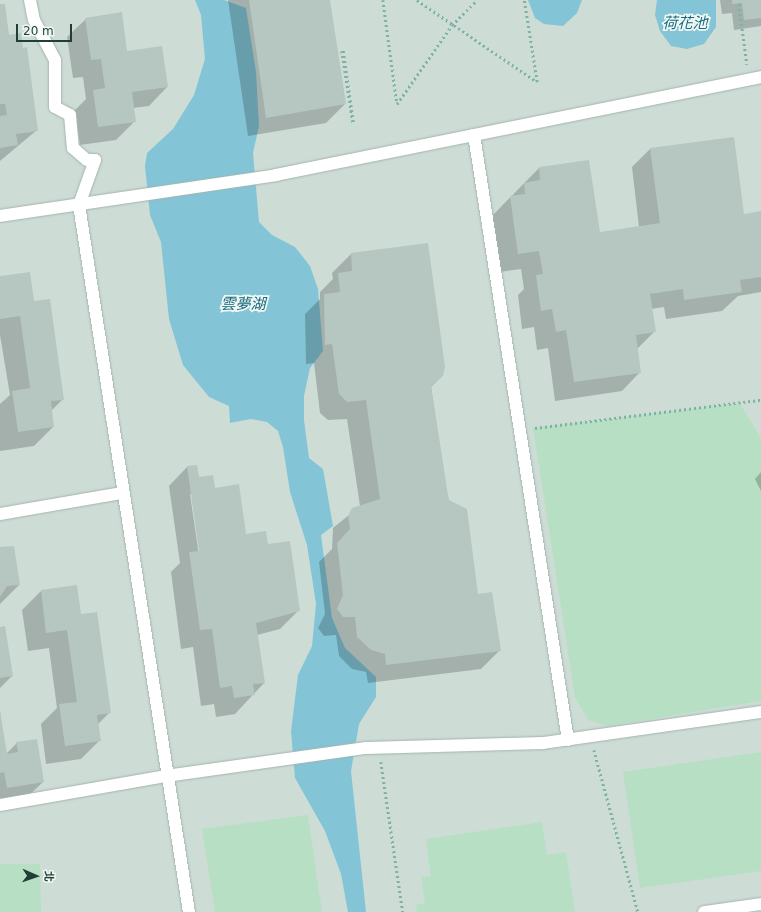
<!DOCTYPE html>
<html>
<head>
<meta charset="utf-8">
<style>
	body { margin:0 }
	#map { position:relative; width:761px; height:912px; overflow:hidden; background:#e0ece7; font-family:"DejaVu Sans","Noto Sans TC",sans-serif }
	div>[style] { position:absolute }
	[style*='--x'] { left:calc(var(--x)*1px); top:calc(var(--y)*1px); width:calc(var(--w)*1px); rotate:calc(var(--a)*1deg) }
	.built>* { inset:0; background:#cedcd6 }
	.green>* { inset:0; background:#b7dfc3 }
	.water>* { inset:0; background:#83c5d6 }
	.shadow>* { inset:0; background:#0003 }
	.building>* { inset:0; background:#b5c7c0 }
	.path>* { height:2.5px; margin-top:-1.25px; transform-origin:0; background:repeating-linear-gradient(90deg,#7eb2a4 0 2px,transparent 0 5px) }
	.roads { filter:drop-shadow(0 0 1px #a2b4af) drop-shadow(0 0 1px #a2b4af) }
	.minor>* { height:12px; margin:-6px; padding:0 6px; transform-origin:6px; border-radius:6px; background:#fff }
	span { translate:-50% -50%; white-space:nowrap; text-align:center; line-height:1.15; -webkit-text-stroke:3.5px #f0f8f5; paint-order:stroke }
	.water-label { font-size:15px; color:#15677e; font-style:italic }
	.north { position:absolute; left:16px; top:856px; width:40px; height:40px; -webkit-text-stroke:3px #f0f8f5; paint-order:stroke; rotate:92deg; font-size:11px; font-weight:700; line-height:16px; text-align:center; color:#1f3e37 }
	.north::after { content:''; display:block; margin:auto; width:14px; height:18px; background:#1f3e37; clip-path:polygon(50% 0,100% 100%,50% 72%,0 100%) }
	.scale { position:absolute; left:16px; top:24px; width:56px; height:18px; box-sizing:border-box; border:2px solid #1f3e37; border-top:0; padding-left:5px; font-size:12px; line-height:14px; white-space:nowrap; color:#1f3e37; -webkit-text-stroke:3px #f0f8f5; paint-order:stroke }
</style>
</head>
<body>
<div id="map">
	<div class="built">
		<div style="clip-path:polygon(0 0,761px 0,761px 912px,0 912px)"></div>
	</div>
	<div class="green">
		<div style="clip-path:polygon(740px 403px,761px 439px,761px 701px,608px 726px,588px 720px,575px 697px,533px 428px)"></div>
		<div style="clip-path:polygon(761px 752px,761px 871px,640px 888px,623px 772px)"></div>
		<div style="clip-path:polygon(308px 815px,322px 912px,215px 912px,202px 829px)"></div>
		<div style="clip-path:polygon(542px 822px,547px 855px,566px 852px,575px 912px,417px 912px,416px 905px,425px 903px,421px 877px,431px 876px,426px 839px)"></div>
		<div style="clip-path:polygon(0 864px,40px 864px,41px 912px,0 912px)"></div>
	</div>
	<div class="water">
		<div style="clip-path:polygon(195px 0,224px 0,246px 8px,256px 72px,259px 126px,253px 153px,259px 222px,272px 235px,295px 247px,310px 266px,318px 289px,323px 351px,310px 368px,304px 396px,304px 420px,309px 458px,323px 469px,333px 526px,321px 535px,332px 618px,345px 648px,376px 677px,376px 697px,359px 724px,351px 771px,366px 912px,348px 912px,341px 874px,325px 831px,295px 778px,291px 731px,298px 675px,312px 646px,316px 604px,307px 545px,290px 492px,283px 447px,278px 431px,267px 422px,251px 419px,230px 423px,229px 406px,209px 397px,183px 365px,169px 319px,161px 242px,150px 215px,145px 166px,147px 153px,173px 129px,194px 95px,205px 59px,201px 15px)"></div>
		<div style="clip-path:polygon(528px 0,582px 0,577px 13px,563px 26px,544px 24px,535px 18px)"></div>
		<div style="clip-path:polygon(657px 0,716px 0,716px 27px,704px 44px,687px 49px,671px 46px,660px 31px,655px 15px)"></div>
	</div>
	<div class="shadow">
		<div style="clip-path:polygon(228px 0,329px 0,345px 104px,326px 123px,248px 136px)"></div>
		<div style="clip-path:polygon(720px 0,761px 0,761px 26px,734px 30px,732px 13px,722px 14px)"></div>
		<div style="clip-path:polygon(0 5px,37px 130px,0 161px)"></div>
		<div style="clip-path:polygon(86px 19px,167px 87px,149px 106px,133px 108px,135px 121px,116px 140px,80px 145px,75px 110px,86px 99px,83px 77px,73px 78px,67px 37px)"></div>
		<div style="clip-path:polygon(650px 149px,743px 215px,761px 212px,761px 292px,738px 296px,722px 311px,666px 319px,664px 307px,651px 309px,654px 332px,637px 349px,640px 372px,622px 391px,555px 401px,548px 348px,537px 350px,534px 327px,522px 329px,518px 295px,524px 289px,521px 269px,500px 272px,492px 216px,539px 168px,599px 233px,639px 227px,632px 167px)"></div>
		<div style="clip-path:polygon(427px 244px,442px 376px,431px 387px,448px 500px,477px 595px,500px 650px,481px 669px,368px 683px,366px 672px,352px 669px,339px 656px,336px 635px,324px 636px,318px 628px,325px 614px,319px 562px,332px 549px,333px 528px,360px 506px,347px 419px,328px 420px,320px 413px,314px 363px,306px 364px,305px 314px,320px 299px,320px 292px,333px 279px,332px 273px,351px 254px)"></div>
		<div style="clip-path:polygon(0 277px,33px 302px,63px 399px,51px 411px,53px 427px,34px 446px,0 451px,0 404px,10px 395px,0 335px)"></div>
		<div style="clip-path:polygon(evenodd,187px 467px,214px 489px,245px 535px,267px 545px,299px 610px,280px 629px,257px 635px,264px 683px,235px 714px,216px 717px,214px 704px,201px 706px,193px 647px,181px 649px,171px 572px,180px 563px,169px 486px,187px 467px,190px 494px,192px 494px,201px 556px,199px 556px,190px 494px)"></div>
		<div style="clip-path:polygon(761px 472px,761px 491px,755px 479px)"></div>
		<div style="clip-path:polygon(0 548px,19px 585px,0 604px)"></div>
		<div style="clip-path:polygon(76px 586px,80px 615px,110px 712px,98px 724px,100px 740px,81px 759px,46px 764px,41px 724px,57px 708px,49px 648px,28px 651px,22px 610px,41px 591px)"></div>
		<div style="clip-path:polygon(0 628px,12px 676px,0 688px)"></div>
		<div style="clip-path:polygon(0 712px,6px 754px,17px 743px,43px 782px,24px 800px,0 804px)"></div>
	</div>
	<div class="building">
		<div style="clip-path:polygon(249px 0,330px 0,346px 104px,266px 118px)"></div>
		<div style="clip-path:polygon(732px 0,761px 0,761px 18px,744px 20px,742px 3px,732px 4px)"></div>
		<div style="clip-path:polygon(0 4px,5px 4px,9px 35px,21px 33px,23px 48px,27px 47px,38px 131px,16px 134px,18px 145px,0 148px,0 116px,7px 115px,5px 104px,0 104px)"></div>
		<div style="clip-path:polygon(122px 12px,127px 51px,162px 46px,168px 87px,132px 92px,136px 122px,98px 127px,93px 90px,105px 88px,101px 59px,91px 60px,85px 18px)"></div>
		<div style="clip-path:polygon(734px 137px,744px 214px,761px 211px,761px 277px,740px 280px,742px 292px,684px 300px,683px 289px,650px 294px,656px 332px,636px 335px,641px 373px,574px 382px,566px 330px,556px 332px,552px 309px,541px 311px,536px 275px,543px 274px,539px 251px,518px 254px,510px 196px,525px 194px,524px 183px,540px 180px,539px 167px,589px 160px,600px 232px,660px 223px,650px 148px)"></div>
		<div style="clip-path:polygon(428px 243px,445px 367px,443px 376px,431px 386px,447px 489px,449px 500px,467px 509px,478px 594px,492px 592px,501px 651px,386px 665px,385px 654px,371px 650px,357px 637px,355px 617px,343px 617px,337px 609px,343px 595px,337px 543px,350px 529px,348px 516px,352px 508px,380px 499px,366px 400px,347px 402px,339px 394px,332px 344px,325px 345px,324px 294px,340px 292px,338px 273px,352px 271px,351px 253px)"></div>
		<div style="clip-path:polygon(30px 272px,34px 301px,50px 299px,64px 400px,51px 401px,54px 427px,18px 432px,12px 391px,30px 388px,20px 316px,0 319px,0 276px)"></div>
		<div style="clip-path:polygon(197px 465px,199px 477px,213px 475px,215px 488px,239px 484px,246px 534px,266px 531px,268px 544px,290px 541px,300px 611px,256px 623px,265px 683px,253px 684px,255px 695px,234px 698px,232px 686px,220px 688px,212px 629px,200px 630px,189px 552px,199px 551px,187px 466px)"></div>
		<div style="clip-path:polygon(14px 546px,20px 585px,7px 586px,0 597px,0 547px)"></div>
		<div style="clip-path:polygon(77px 585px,81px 614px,97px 612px,111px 713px,97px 715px,101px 741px,65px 746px,59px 704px,77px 702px,67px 630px,46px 633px,41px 590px)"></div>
		<div style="clip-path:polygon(5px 626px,13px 676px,0 678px,0 627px)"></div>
		<div style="clip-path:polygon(0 711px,7px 754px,18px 752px,16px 742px,37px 739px,44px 782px,7px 788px,4px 772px,0 773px)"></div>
	</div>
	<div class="path">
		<div style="--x:383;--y:0;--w:105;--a:82.3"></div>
		<div style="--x:397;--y:104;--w:96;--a:-55.2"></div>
		<div style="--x:452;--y:25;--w:35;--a:-45"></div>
		<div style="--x:417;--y:0;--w:145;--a:34.3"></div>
		<div style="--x:537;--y:82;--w:83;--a:-99"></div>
		<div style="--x:739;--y:4;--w:61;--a:82.4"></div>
		<div style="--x:342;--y:51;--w:72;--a:81.2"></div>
		<div style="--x:353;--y:122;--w:72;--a:-98"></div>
		<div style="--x:535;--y:428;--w:228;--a:-7.1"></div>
		<div style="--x:594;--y:750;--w:168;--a:74.8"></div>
		<div style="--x:381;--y:762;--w:152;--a:81.7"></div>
	</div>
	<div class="roads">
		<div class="minor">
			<div style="--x:30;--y:0;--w:20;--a:79"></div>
			<div style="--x:34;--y:20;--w:45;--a:62.3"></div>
			<div style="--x:55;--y:60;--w:47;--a:90"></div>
			<div style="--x:55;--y:107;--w:17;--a:28"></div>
			<div style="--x:70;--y:115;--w:33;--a:85"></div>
			<div style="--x:73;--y:148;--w:18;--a:41"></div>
			<div style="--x:87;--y:160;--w:8;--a:0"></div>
			<div style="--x:95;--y:160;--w:48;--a:109.6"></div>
			<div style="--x:79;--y:205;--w:716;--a:81.16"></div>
			<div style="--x:474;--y:135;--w:612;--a:81.17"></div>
			<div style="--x:0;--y:216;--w:279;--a:-8.4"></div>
			<div style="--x:276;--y:175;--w:495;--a:-11.4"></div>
			<div style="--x:0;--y:514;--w:124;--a:-9.8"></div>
			<div style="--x:0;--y:805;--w:169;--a:-9.9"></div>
			<div style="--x:166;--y:776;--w:202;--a:-8"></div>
			<div style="--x:366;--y:748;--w:177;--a:-1.6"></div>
			<div style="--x:543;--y:743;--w:220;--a:-8.1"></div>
			<div style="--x:704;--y:912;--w:58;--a:-8"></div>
		</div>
	</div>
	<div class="water-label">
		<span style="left:685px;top:24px">荷花池</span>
		<span style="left:243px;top:305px">雲夢湖</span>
	</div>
	<div class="north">北</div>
	<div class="scale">20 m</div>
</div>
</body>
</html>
